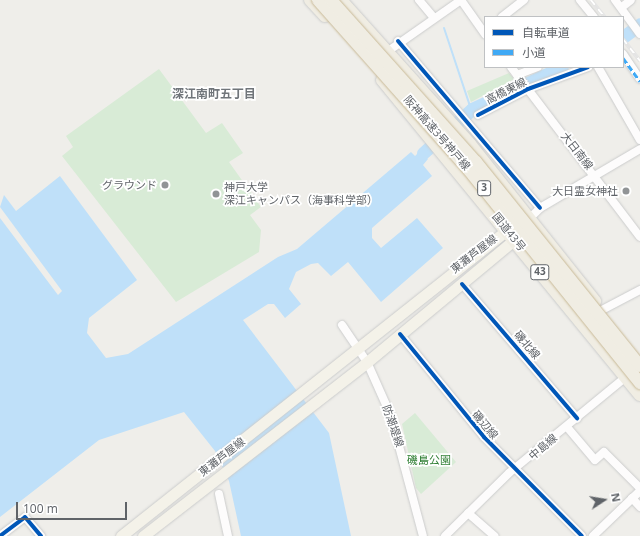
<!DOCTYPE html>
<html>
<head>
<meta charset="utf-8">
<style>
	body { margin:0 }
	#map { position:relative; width:640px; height:536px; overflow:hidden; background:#efeeea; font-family:"Open Sans","Noto Sans JP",sans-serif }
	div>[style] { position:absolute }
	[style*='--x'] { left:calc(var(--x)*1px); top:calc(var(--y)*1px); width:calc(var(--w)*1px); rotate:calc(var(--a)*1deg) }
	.green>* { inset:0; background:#d8ebd6 }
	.water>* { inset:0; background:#bfe0f9 }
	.stream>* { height:2px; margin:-1px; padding:0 1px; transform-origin:1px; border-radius:1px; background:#bfe0f9 }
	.river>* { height:13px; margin:-6.5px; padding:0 6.5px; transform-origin:6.5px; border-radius:6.5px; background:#bfe0f9 }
	.roads { filter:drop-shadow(0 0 1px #cbcccc) drop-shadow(0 0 1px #cbcccc) }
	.minor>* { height:8px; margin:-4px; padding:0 4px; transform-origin:4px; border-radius:4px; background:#fdfcfc }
	.major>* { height:11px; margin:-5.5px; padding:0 5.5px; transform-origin:5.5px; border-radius:5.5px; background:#f4f2e9 }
	.highway>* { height:12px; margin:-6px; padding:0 6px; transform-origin:6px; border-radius:6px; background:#f0ede3 }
	.rail>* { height:3.5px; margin-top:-1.75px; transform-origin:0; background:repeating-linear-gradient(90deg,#fff 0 6px,#e4e4e4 0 12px); box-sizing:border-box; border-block:1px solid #e4e4e4 }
	.bridges { filter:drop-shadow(0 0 1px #c8b996) drop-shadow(0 0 1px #c8b996) }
	.highway-bridge>* { height:12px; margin:-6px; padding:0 6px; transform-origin:6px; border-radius:6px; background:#f0ede3 }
	.quiet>* { height:3px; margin-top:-1.5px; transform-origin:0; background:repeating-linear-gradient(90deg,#3fa9f5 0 6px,transparent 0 9px) }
	.cycleway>* { height:4px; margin:-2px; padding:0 2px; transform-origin:2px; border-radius:2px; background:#0057b8 }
	.dots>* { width:11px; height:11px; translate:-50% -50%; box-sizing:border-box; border:2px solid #fff; border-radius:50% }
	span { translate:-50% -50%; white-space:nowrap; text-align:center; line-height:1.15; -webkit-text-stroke:3.5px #fff; paint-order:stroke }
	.shield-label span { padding:1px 3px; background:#fff; border:1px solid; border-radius:3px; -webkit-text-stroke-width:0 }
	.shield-label { font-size:10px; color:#5f6368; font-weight:700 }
	.street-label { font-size:11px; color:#5f6368 }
	.poi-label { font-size:11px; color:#5f6368 }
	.right { translate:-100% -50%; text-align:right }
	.left { translate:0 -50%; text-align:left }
	.park-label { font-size:11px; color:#348238 }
	.neighbourhood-label { font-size:12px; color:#70757a; font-weight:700 }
	.legend { position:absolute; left:484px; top:16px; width:140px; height:52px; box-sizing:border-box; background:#fff; border:1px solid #bfc1c3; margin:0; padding:5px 7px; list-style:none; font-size:12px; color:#5f6368 }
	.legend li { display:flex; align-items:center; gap:8px; height:20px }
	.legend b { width:20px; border:1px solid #bfc1c3 }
	.north { position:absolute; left:584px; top:480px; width:40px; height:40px; -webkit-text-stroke:3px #fff; paint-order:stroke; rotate:78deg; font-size:11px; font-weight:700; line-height:16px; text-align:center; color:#5f6368 }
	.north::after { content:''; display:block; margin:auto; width:14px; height:18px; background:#5f6368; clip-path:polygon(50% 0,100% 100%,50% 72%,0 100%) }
	.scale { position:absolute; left:16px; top:502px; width:111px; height:18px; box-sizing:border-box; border:2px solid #5f6368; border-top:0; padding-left:5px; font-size:12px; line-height:14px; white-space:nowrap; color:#5f6368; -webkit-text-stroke:3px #fff; paint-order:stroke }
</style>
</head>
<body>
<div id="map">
	<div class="green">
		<div style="clip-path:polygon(159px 69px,206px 133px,222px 123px,243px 153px,229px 162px,261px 207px,250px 215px,261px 230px,259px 252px,176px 302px,62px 156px,73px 147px,66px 136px)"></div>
		<div style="clip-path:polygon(509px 73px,514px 79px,471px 102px,467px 91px)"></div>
		<div style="clip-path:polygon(415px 413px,456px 462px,421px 494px,416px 488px,402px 424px)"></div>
	</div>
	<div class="water">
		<div style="clip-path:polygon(420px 151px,428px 159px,423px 165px,432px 176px,372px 228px,372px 238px,381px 248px,417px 218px,443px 248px,381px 302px,348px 262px,331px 276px,318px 263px,311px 264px,296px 272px,289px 289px,301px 304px,285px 318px,274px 304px,268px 304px,243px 320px,329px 433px,351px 536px,241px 536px,229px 481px,215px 451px,184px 412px,99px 440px,0 517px,0 218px,58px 295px,62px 291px,0 207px,4px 195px,16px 211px,60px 176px,137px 280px,89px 318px,87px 333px,106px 358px,128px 354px,278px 257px,297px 249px,411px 152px,415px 156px)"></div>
	</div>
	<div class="stream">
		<div style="--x:444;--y:28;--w:85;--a:71.6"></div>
	</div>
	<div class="river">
		<div style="--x:623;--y:37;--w:21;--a:-37"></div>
		<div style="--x:423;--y:153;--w:66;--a:-41.9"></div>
		<div style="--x:472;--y:109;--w:99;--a:-25"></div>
	</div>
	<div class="roads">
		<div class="minor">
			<div style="--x:419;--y:0;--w:23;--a:50"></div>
			<div style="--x:461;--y:0;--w:42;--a:54.8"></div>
			<div style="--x:580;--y:0;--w:22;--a:51"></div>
			<div style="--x:615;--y:0;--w:42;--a:53.7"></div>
			<div style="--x:622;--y:7;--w:11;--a:-38"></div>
			<div style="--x:502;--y:17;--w:28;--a:-38"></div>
			<div style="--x:398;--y:41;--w:219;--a:49.6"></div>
			<div style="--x:384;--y:54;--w:94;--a:-35"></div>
			<div style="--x:623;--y:54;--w:30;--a:56"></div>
			<div style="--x:511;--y:67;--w:213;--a:52.8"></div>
			<div style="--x:598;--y:67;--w:84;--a:60.1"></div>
			<div style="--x:517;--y:75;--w:22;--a:-21"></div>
			<div style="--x:478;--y:115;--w:56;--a:-27.5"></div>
			<div style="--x:528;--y:89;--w:64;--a:-20.1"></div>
			<div style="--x:531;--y:217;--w:13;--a:-45"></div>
			<div style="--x:540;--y:208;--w:116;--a:-30.5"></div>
			<div style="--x:462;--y:284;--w:177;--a:49.4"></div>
			<div style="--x:602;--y:310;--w:43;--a:-27.8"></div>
			<div style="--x:342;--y:325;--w:45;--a:56"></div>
			<div style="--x:367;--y:362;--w:59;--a:66"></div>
			<div style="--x:391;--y:416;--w:124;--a:75.1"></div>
			<div style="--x:400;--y:334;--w:133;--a:50.8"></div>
			<div style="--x:484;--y:437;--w:139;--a:45.3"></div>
			<div style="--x:567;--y:427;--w:43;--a:49.7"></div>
			<div style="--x:595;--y:460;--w:12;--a:-42"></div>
			<div style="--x:604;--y:452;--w:51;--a:45"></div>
			<div style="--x:219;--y:494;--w:43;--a:77.9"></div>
			<div style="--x:632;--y:498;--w:12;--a:48"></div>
			<div style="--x:468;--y:513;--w:35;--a:41"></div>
			<div style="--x:0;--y:536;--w:31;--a:-37"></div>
			<div style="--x:25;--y:517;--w:25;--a:50"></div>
			<div style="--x:445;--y:536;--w:90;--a:-44.5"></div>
			<div style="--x:509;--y:473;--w:151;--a:-39.4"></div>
			<div style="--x:593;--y:536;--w:65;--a:-43.8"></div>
		</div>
		<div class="major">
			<div style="--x:121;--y:536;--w:499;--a:-38.4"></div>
			<div style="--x:143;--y:536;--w:284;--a:-37.8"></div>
			<div style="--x:367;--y:362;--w:199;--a:-39.7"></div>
		</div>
		<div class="highway">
			<div style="--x:310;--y:0;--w:22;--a:47"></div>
			<div style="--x:341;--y:0;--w:193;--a:48.1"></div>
			<div style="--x:470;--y:144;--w:201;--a:51.5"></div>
			<div style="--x:382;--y:80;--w:407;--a:50.7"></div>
		</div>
	</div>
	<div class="rail">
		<div style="--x:591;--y:0;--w:22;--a:51"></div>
		<div style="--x:623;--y:39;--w:28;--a:52"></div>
	</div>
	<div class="bridges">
		<div class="highway-bridge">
			<div style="--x:318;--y:0;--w:226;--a:48.4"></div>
			<div style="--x:468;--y:169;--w:275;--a:51.2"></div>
			<div style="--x:331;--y:0;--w:217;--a:48.2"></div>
			<div style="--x:476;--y:162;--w:262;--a:51.2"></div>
		</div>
	</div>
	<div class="quiet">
		<div style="--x:623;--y:58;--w:29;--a:54"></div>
	</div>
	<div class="cycleway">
		<div style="--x:398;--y:41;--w:219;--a:49.6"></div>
		<div style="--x:478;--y:115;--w:56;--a:-27.5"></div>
		<div style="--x:528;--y:89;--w:64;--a:-20.1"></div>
		<div style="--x:462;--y:284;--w:177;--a:49.4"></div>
		<div style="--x:400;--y:334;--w:133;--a:50.8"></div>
		<div style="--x:484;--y:437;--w:139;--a:45.3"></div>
		<div style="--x:0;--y:536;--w:31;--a:-37"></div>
		<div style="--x:25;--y:517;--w:25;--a:50"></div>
	</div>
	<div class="dots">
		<div style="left:165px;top:185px;background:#919496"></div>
		<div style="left:626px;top:191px;background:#919496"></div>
		<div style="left:216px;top:194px;background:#919496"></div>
	</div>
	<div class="shield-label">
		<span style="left:484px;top:188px">3</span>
		<span style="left:540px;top:272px">43</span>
	</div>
	<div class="street-label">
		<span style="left:506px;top:91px;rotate:-27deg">高橋東線</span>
		<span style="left:437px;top:133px;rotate:49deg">阪神高速3号神戸線</span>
		<span style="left:577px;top:151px;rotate:52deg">大日南線</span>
		<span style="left:509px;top:232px;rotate:51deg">国道43号</span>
		<span style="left:474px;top:254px;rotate:-38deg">東灘芦屋線</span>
		<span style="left:527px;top:345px;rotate:49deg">磯北線</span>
		<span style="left:485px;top:425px;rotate:50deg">磯辺線</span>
		<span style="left:393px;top:426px;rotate:71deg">防潮堤線</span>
		<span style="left:543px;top:447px;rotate:-40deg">中島線</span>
		<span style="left:222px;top:457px;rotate:-38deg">東灘芦屋線</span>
	</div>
	<div class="poi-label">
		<span class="right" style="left:157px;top:185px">グラウンド</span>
		<span class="left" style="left:224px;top:194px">神戸大学<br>深江キャンパス（海事科学部）</span>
		<span class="right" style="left:618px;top:191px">大日霊女神社</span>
	</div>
	<div class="park-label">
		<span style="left:429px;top:460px">磯島公園</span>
	</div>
	<div class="neighbourhood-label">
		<span style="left:214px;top:94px">深江南町五丁目</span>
	</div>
	<ul class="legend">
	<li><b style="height:5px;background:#0057b8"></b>自転車道</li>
	<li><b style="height:5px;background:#3fa9f5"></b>小道</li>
	</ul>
	<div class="north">N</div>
	<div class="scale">100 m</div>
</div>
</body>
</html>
